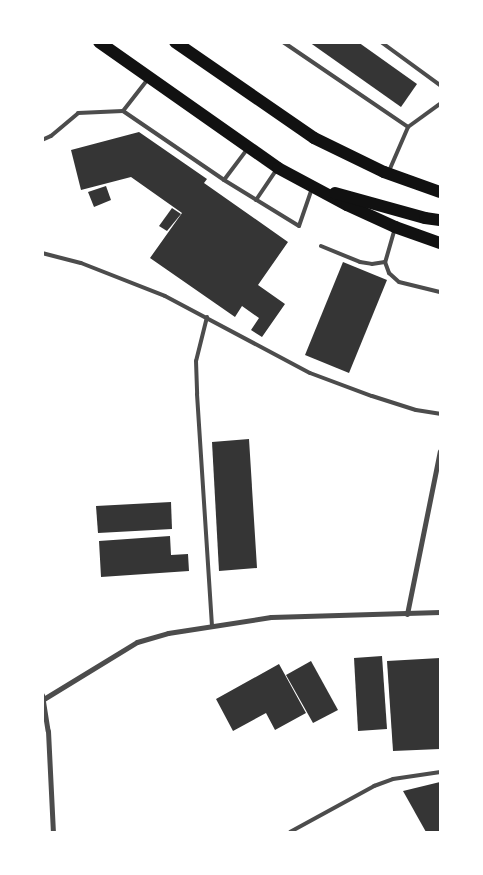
<!DOCTYPE html>
<html>
<head>
<meta charset="utf-8">
<style>
	body { margin:0 }
	#map { position:relative; width:483px; height:875px; overflow:hidden; background:#fff; font-family:"Titillium Web",sans-serif }
	div>[style] { position:absolute }
	[style*='--x'] { left:calc(var(--x)*1px); top:calc(var(--y)*1px); width:calc(var(--w)*1px); rotate:calc(var(--a)*1deg) }
	.building>* { inset:0; background:#353535 }
	.service>* { height:4px; margin:-2px; padding:0 2px; transform-origin:2px; border-radius:2px; background:#4c4c4c }
	.minor>* { height:5px; margin:-2.5px; padding:0 2.5px; transform-origin:2.5px; border-radius:2.5px; background:#4c4c4c }
	.primary>* { height:12px; margin:-6px; padding:0 6px; transform-origin:6px; border-radius:6px; background:#111 }
	span { translate:-50% -50%; white-space:nowrap; text-align:center; line-height:1.15; -webkit-text-stroke:4px #fff; paint-order:stroke }
	.frame { position:absolute; inset:0; border:44px solid #fff; pointer-events:none }
</style>
</head>
<body>
<div id="map">
	<div class="building">
		<div style="clip-path:polygon(309px 42px,358px 42px,417px 84px,401px 107px)"></div>
		<div style="clip-path:polygon(139px 132px,207px 179px,204px 183px,288px 242px,258px 285px,285px 304px,262px 337px,251px 330px,259px 318px,242px 306px,235px 317px,150px 258px,182px 213px,131px 177px,81px 190px,71px 150px)"></div>
		<div style="clip-path:polygon(106px 186px,111px 200px,94px 207px,88px 192px)"></div>
		<div style="clip-path:polygon(172px 208px,181px 214px,167px 231px,159px 226px)"></div>
		<div style="clip-path:polygon(343px 262px,387px 280px,349px 373px,305px 355px)"></div>
		<div style="clip-path:polygon(249px 439px,257px 568px,219px 571px,212px 442px)"></div>
		<div style="clip-path:polygon(171px 502px,172px 529px,98px 533px,96px 506px)"></div>
		<div style="clip-path:polygon(170px 536px,171px 555px,188px 554px,189px 571px,101px 577px,99px 541px)"></div>
		<div style="clip-path:polygon(382px 656px,387px 729px,358px 731px,354px 658px)"></div>
		<div style="clip-path:polygon(440px 658px,440px 749px,393px 751px,387px 661px)"></div>
		<div style="clip-path:polygon(311px 661px,338px 710px,313px 723px,286px 675px)"></div>
		<div style="clip-path:polygon(279px 664px,306px 713px,275px 730px,266px 713px,233px 731px,216px 699px)"></div>
		<div style="clip-path:polygon(440px 782px,440px 832px,426px 832px,403px 791px)"></div>
	</div>
	<div class="service">
		<div style="--x:283;--y:42;--w:151;--a:34.2"></div>
		<div style="--x:381;--y:42;--w:73;--a:36.1"></div>
		<div style="--x:123;--y:111;--w:122;--a:34.3"></div>
		<div style="--x:224;--y:180;--w:88;--a:31.5"></div>
		<div style="--x:299;--y:226;--w:39;--a:-71"></div>
		<div style="--x:42;--y:140;--w:10;--a:-24"></div>
		<div style="--x:51;--y:136;--w:35;--a:-40"></div>
		<div style="--x:78;--y:113;--w:45;--a:-2.5"></div>
		<div style="--x:123;--y:111;--w:39;--a:-52"></div>
		<div style="--x:389;--y:171;--w:48;--a:-66.6"></div>
		<div style="--x:408;--y:127;--w:39;--a:-36"></div>
		<div style="--x:224;--y:180;--w:38;--a:-53"></div>
		<div style="--x:256;--y:200;--w:37;--a:-56"></div>
		<div style="--x:395;--y:228;--w:35;--a:106"></div>
		<div style="--x:385;--y:262;--w:12;--a:70"></div>
		<div style="--x:389;--y:273;--w:13;--a:42"></div>
		<div style="--x:399;--y:282;--w:42;--a:13.7"></div>
		<div style="--x:321;--y:246;--w:42;--a:22.3"></div>
		<div style="--x:360;--y:262;--w:12;--a:9"></div>
		<div style="--x:372;--y:264;--w:13;--a:-9"></div>
		<div style="--x:42;--y:253;--w:40;--a:14.4"></div>
		<div style="--x:81;--y:263;--w:90;--a:21.4"></div>
		<div style="--x:165;--y:296;--w:164;--a:28"></div>
		<div style="--x:310;--y:373;--w:66;--a:20.4"></div>
		<div style="--x:372;--y:396;--w:46;--a:17.7"></div>
		<div style="--x:416;--y:410;--w:24;--a:9"></div>
		<div style="--x:207;--y:317;--w:45;--a:104"></div>
		<div style="--x:196;--y:361;--w:33;--a:88"></div>
		<div style="--x:197;--y:394;--w:231;--a:86.3"></div>
		<div style="--x:290;--y:832;--w:96;--a:-28.7"></div>
		<div style="--x:374;--y:786;--w:20;--a:-20"></div>
		<div style="--x:393;--y:779;--w:48;--a:-8.5"></div>
	</div>
	<div class="minor">
		<div style="--x:407;--y:614;--w:166;--a:-78.6"></div>
		<div style="--x:42;--y:695;--w:36;--a:81"></div>
		<div style="--x:48;--y:731;--w:101;--a:87.2"></div>
		<div style="--x:42;--y:700;--w:111;--a:-31.4"></div>
		<div style="--x:137;--y:642;--w:32;--a:-16"></div>
		<div style="--x:168;--y:633;--w:104;--a:-8.8"></div>
		<div style="--x:271;--y:617;--w:169;--a:-1.7"></div>
	</div>
	<div class="primary">
		<div style="--x:99;--y:42;--w:219;--a:35.1"></div>
		<div style="--x:278;--y:168;--w:78;--a:28.2"></div>
		<div style="--x:347;--y:205;--w:53;--a:24.6"></div>
		<div style="--x:395;--y:227;--w:48;--a:19.6"></div>
		<div style="--x:175;--y:42;--w:169;--a:34.6"></div>
		<div style="--x:314;--y:138;--w:78;--a:25.9"></div>
		<div style="--x:384;--y:172;--w:59;--a:19.7"></div>
		<div style="--x:335;--y:193;--w:93;--a:15.5"></div>
		<div style="--x:425;--y:218;--w:15;--a:8"></div>
	</div>
	<div class="frame"></div>
</div>
</body>
</html>
